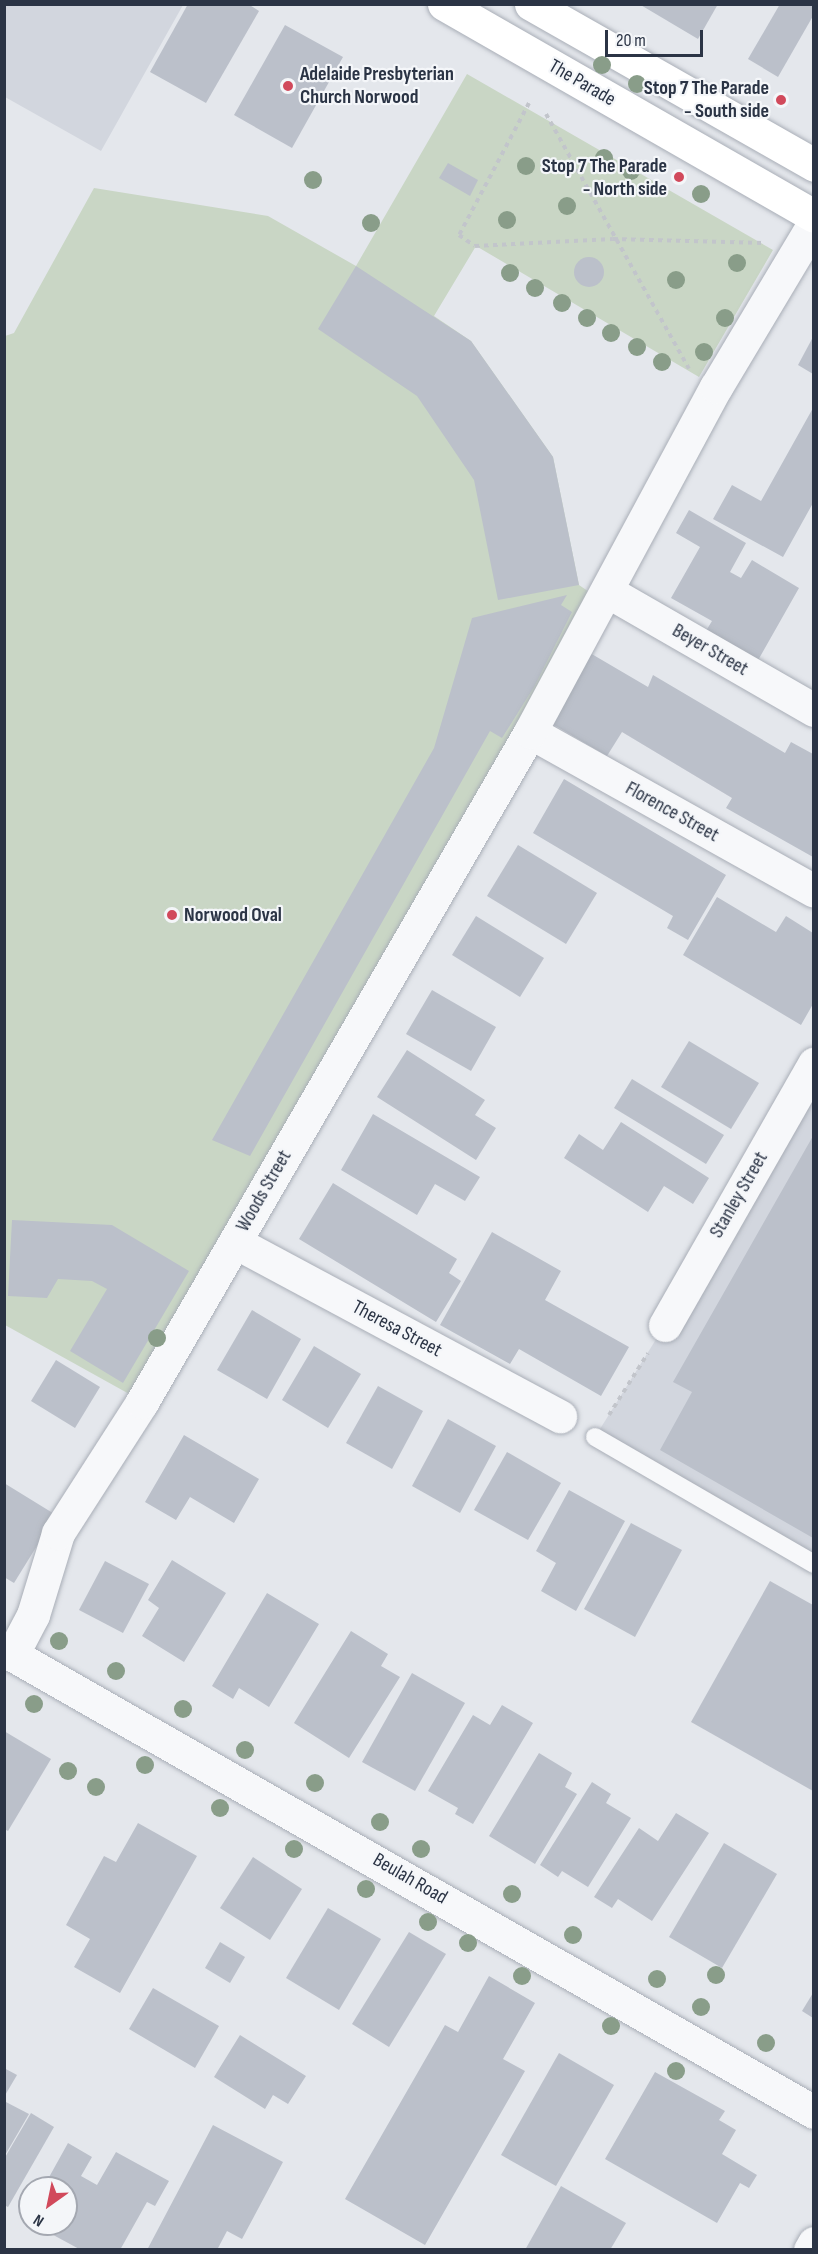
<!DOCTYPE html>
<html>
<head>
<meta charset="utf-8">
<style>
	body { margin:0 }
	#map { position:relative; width:818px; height:2254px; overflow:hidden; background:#e4e7ec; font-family:"Sofia Sans Condensed",sans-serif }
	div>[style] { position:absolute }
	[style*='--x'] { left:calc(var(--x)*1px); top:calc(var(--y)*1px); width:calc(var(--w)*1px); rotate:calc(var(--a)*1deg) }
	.built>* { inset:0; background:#d2d6de }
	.green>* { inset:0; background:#c9d6c5 }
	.building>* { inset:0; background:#bbc0ca }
	.round { border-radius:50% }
	.path>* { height:4px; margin-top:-2px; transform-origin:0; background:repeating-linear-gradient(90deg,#c2c5cb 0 4.5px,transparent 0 9px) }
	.roads { filter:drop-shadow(0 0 2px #a9aeb7) drop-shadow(0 0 2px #a9aeb7) }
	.service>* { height:18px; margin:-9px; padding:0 9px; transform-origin:9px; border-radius:9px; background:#f7f8fa }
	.minor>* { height:33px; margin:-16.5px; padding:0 16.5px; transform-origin:16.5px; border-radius:16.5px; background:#f7f8fa }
	.secondary>* { height:33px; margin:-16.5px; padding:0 16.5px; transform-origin:16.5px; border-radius:16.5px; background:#fff }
	.trees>* { width:18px; height:18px; margin:-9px; border-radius:50%; background:#899d89 }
	.dots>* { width:16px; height:16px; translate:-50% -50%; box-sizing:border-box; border:3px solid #f4f6f9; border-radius:50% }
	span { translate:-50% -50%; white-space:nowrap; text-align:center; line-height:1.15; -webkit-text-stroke:4.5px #f4f6f9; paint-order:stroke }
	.poi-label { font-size:20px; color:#2b3445; font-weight:700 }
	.left { translate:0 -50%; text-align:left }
	.right { translate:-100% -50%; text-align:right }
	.street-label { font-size:20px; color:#2b3445 }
	.frame { position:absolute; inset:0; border:6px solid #2b3445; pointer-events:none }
	.north { position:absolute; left:18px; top:2176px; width:60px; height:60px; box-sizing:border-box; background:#f4f6f9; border:2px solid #a4a8b1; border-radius:50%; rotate:213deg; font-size:16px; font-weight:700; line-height:24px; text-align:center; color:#2b3445 }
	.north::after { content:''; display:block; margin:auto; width:21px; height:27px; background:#d1495b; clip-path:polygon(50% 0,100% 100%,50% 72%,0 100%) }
	.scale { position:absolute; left:605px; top:30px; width:98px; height:27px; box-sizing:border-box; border:3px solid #2b3445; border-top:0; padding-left:8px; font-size:18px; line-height:21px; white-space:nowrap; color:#2b3445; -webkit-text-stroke:4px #f4f6f9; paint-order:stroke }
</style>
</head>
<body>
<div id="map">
	<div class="built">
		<div style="clip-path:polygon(5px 4px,183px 4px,183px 5px,101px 151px,5px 97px)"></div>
		<div style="clip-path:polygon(813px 1064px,813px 1564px,595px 1437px,665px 1325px)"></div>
	</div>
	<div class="green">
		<div style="clip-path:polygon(467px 74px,773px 250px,699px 377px,476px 246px,434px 316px,471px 341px,553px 457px,579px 585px,592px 594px,131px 1395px,5px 1325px,5px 336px,14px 333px,94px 188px,268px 216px,356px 266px)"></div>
	</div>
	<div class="building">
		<div style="clip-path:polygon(188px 4px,248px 4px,259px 11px,206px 103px,150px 72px)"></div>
		<div style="clip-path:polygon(639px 4px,718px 4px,698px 39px)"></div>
		<div style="clip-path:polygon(780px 4px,813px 4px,813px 16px,778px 77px,748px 59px)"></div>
		<div style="clip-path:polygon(285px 25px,343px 57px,292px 148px,234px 115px)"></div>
		<div style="clip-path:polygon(448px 163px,478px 180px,470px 196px,439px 178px)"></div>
		<div class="round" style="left:574px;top:257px;width:30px;height:30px"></div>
		<div style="clip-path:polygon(356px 266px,471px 341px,553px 457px,579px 585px,498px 600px,474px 480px,417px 396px,318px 329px)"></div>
		<div style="clip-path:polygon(813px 337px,813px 374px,798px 365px)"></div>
		<div style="clip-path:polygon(813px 408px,813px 503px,783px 557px,713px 519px,732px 485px,761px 501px)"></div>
		<div style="clip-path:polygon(689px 510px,746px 543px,730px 572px,741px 578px,752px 560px,799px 588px,753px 669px,701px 639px,712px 621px,671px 598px,700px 547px,676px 533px)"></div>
		<div style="clip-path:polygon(567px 595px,561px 605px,572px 612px,534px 687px,502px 738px,490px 731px,250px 1156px,212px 1140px,434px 748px,472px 618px)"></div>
		<div style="clip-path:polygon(590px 653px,648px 687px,653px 675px,785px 753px,791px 742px,813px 754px,813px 857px,726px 808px,732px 798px,622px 732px,607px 756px,549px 722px)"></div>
		<div style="clip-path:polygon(564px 779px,726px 875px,688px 940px,667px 928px,673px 916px,533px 833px)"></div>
		<div style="clip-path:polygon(518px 845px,597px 893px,566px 944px,487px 896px)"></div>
		<div style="clip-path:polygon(717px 897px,776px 932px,786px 916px,813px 933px,813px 1004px,801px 1025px,683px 955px)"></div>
		<div style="clip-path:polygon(476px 916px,544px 958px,520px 997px,452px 955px)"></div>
		<div style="clip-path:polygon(432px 990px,496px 1027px,471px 1071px,406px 1034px)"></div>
		<div style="clip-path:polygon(689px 1041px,759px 1083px,731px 1129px,661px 1087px)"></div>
		<div style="clip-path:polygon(407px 1050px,485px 1100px,475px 1115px,496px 1128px,476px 1160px,377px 1097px)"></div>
		<div style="clip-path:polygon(632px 1079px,724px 1135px,706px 1164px,614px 1108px)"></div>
		<div style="clip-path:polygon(373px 1114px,480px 1177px,465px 1201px,435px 1184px,417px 1215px,341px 1170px)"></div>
		<div style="clip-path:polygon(621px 1122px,709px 1178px,693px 1204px,664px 1186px,648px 1212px,564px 1158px,579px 1134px,603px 1150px)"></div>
		<div style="clip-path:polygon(813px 1136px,813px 1538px,660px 1450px,692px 1392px,673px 1382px)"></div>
		<div style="clip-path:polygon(333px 1183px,457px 1259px,449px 1273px,461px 1281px,436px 1322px,299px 1239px)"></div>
		<div style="clip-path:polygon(12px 1220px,112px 1225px,189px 1271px,123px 1383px,70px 1351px,107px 1289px,92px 1281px,58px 1279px,47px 1298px,8px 1296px)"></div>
		<div style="clip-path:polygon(492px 1232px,561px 1271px,545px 1300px,629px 1347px,601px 1396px,519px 1349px,510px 1364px,440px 1325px)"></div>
		<div style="clip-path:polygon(252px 1310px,301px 1339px,267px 1399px,217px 1370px)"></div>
		<div style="clip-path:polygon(314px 1346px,361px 1374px,328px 1428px,282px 1400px)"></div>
		<div style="clip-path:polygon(56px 1360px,100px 1387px,75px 1428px,31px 1401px)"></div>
		<div style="clip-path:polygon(378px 1386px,423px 1411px,392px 1469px,346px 1443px)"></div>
		<div style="clip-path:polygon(448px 1419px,496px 1446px,460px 1513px,412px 1486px)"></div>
		<div style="clip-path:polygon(184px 1435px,259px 1479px,234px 1523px,190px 1497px,176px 1520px,145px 1502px)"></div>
		<div style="clip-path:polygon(507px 1452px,561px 1483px,528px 1540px,474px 1510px)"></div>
		<div style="clip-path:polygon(4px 1483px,56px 1515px,14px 1583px,4px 1577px)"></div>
		<div style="clip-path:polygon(569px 1490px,625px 1521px,576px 1611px,541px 1591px,556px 1563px,536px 1551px)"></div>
		<div style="clip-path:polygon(631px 1523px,682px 1550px,635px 1637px,584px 1609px)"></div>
		<div style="clip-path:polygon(172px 1560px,226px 1593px,184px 1662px,142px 1636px,159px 1608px,148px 1600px)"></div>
		<div style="clip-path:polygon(105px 1561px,149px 1584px,123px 1633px,79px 1610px)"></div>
		<div style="clip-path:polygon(770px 1581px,813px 1605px,813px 1791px,691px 1722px)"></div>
		<div style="clip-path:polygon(267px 1593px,319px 1624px,269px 1707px,239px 1688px,233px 1699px,212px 1686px)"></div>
		<div style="clip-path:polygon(351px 1631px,388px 1654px,381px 1666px,400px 1677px,349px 1758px,294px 1723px)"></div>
		<div style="clip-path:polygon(412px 1673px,465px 1703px,415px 1791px,362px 1762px)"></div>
		<div style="clip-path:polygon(502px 1705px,533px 1723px,473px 1824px,455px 1814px,458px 1808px,428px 1791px,473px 1715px,490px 1725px)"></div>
		<div style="clip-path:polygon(4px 1731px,51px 1759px,8px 1831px,4px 1829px)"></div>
		<div style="clip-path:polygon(539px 1753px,572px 1773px,565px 1787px,577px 1794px,535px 1864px,489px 1836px)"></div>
		<div style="clip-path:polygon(592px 1782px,611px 1794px,606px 1803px,631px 1818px,588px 1887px,562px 1871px,558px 1877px,540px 1865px)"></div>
		<div style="clip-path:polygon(676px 1813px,709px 1833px,652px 1921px,618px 1899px,612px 1908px,594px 1897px,639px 1828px,658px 1841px)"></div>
		<div style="clip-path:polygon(138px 1823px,197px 1856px,120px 1993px,74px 1967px,90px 1939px,66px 1925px,104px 1856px,116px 1862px)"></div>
		<div style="clip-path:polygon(724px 1843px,777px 1874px,722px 1968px,669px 1937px)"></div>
		<div style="clip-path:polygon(253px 1857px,302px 1889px,270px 1940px,220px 1908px)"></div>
		<div style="clip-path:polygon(328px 1908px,381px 1939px,339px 2010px,286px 1978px)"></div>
		<div style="clip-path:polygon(409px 1932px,446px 1954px,389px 2047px,352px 2024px)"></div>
		<div style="clip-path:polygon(220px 1942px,245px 1957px,230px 1983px,205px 1968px)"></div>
		<div style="clip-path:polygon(489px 1976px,535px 2003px,503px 2059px,525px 2071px,425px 2245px,345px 2199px,445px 2025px,458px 2032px)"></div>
		<div style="clip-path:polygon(153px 1988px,219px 2026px,195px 2068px,129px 2029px)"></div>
		<div style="clip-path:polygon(813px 1993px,813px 2018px,802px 2011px)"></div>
		<div style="clip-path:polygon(240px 2035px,306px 2076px,288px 2104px,273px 2095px,265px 2109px,214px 2077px)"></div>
		<div style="clip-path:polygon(559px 2053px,614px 2085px,556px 2186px,501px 2155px)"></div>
		<div style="clip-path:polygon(4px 2068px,17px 2075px,4px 2097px)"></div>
		<div style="clip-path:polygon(655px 2072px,725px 2111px,719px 2120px,736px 2130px,722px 2154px,757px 2175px,749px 2188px,740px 2183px,717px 2223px,605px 2159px)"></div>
		<div style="clip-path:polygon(4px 2101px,29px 2114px,4px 2157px)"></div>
		<div style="clip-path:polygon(31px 2113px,54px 2127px,8px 2207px,4px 2205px,4px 2159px)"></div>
		<div style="clip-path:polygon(213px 2125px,283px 2162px,242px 2239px,227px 2231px,217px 2250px,147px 2250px)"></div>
		<div style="clip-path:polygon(68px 2143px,92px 2157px,81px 2176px,97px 2185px,116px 2152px,169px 2181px,155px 2206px,147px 2202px,120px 2250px,81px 2250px,33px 2224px,66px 2224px,66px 2188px,43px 2188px)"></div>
		<div style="clip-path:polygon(561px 2186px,626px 2223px,610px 2250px,525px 2250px)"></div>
	</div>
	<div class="path">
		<div style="--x:529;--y:103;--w:149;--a:117.9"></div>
		<div style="--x:459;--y:235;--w:19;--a:35"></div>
		<div style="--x:475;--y:246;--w:138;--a:-2.9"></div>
		<div style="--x:613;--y:239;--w:151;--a:1.5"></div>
		<div style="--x:546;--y:114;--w:292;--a:60.7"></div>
		<div style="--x:609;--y:1415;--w:73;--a:-57.8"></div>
	</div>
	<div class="roads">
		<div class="service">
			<div style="--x:595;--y:1437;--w:253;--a:30.1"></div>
		</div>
		<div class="minor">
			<div style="--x:607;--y:591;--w:239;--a:29.9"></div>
			<div style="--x:530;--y:732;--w:325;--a:29.2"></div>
			<div style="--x:235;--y:1242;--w:369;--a:28.2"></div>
			<div style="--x:665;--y:1325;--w:301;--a:-60.3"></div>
			<div style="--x:4;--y:1650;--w:932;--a:29.7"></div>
			<div style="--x:12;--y:1655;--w:45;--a:-62.3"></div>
			<div style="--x:33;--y:1615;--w:86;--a:-73"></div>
			<div style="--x:58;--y:1533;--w:156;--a:-57.3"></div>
			<div style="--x:142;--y:1402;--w:774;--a:-59.92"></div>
			<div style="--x:530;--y:732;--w:392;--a:-61.7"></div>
			<div style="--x:716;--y:387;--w:191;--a:-59.1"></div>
			<div style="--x:810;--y:2250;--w:8;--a:-60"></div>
		</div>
		<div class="secondary">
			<div style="--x:444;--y:4;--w:426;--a:29.8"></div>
			<div style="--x:531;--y:4;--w:326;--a:29.6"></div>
		</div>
	</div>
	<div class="trees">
		<div style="left:602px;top:65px"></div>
		<div style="left:637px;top:84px"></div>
		<div style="left:604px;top:158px"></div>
		<div style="left:526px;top:166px"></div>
		<div style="left:631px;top:171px"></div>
		<div style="left:313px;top:180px"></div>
		<div style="left:701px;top:194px"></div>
		<div style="left:567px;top:206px"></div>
		<div style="left:507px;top:220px"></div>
		<div style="left:371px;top:223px"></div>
		<div style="left:737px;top:263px"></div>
		<div style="left:510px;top:273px"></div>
		<div style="left:676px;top:280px"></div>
		<div style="left:535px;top:288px"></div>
		<div style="left:562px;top:303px"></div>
		<div style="left:587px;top:318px"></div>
		<div style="left:725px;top:318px"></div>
		<div style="left:611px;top:333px"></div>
		<div style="left:637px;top:347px"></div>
		<div style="left:704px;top:352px"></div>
		<div style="left:662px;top:362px"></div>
		<div style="left:157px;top:1338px"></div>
		<div style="left:59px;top:1641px"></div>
		<div style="left:116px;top:1671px"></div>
		<div style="left:34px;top:1704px"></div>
		<div style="left:183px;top:1709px"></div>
		<div style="left:245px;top:1750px"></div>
		<div style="left:145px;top:1765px"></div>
		<div style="left:68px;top:1771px"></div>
		<div style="left:315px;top:1783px"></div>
		<div style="left:96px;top:1787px"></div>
		<div style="left:220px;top:1808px"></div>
		<div style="left:380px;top:1822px"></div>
		<div style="left:294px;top:1849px"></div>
		<div style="left:421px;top:1849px"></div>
		<div style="left:366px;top:1889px"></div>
		<div style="left:512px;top:1894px"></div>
		<div style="left:428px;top:1922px"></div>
		<div style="left:573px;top:1935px"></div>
		<div style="left:468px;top:1943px"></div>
		<div style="left:716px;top:1975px"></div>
		<div style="left:522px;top:1976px"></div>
		<div style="left:657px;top:1979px"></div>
		<div style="left:701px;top:2007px"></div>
		<div style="left:611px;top:2026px"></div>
		<div style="left:766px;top:2043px"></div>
		<div style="left:676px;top:2071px"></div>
	</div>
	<div class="dots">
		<div style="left:288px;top:86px;background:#d1495b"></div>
		<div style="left:781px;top:100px;background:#d1495b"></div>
		<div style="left:679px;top:177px;background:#d1495b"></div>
		<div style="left:172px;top:915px;background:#d1495b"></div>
	</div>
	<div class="poi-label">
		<span class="left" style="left:300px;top:86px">Adelaide Presbyterian<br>Church Norwood</span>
		<span class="right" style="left:769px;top:100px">Stop 7 The Parade<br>- South side</span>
		<span class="right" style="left:667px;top:178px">Stop 7 The Parade<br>- North side</span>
		<span class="left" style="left:184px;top:915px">Norwood Oval</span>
	</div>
	<div class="street-label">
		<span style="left:582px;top:83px;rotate:30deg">The Parade</span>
		<span style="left:710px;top:650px;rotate:30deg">Beyer Street</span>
		<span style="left:672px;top:812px;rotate:29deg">Florence Street</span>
		<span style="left:264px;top:1191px;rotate:-60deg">Woods Street</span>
		<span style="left:739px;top:1195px;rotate:-60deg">Stanley Street</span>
		<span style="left:397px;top:1329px;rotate:28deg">Theresa Street</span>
		<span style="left:410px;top:1879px;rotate:30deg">Beulah Road</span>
	</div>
	<div class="frame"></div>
	<div class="north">N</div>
	<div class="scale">20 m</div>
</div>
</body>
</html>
